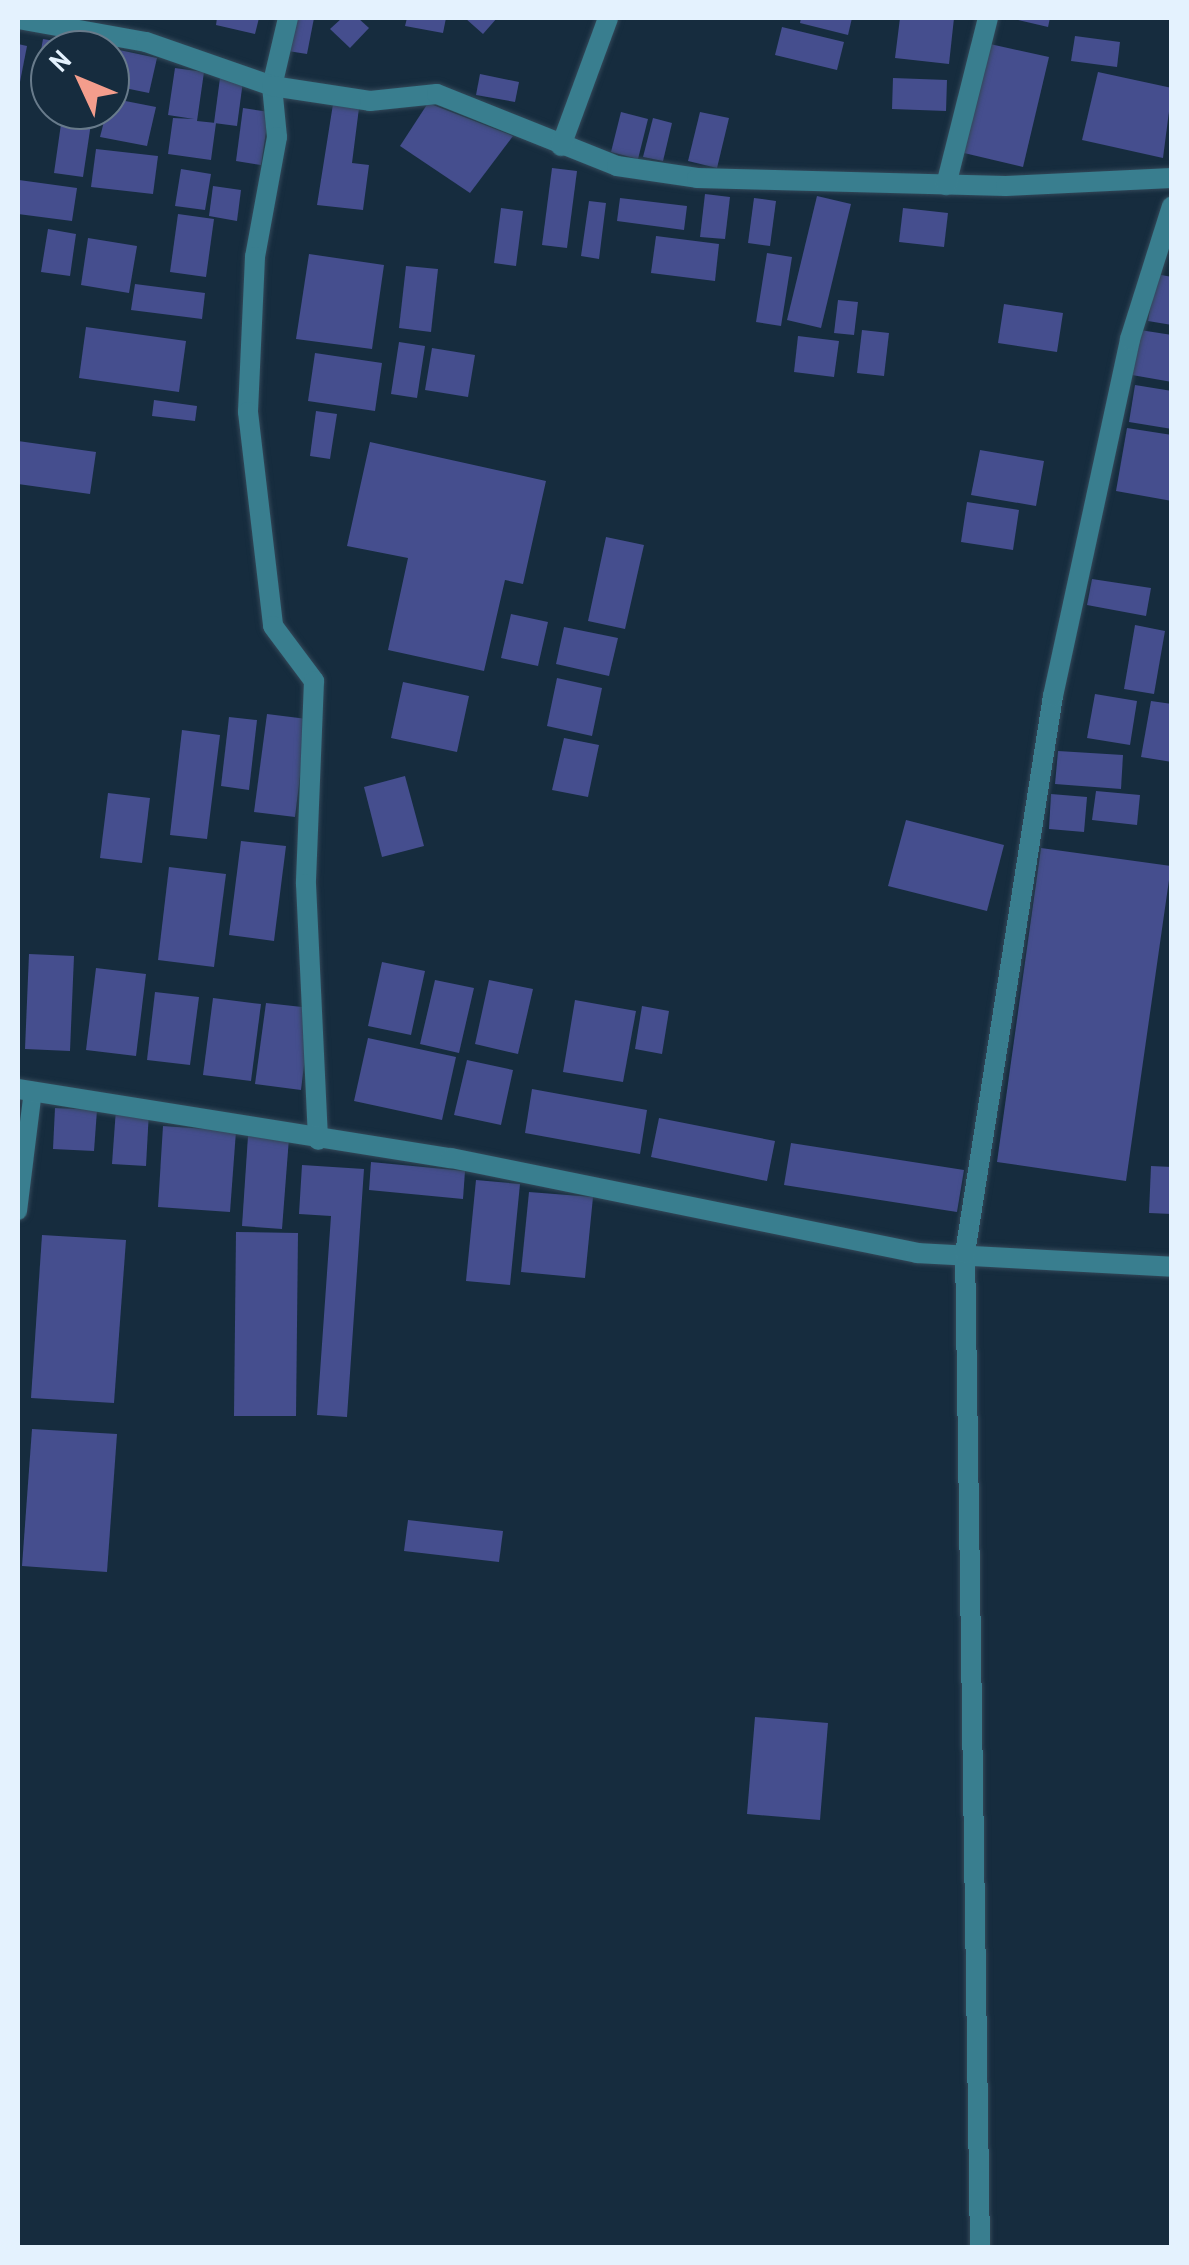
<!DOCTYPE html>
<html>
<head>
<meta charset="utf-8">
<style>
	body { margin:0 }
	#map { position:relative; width:1189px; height:2265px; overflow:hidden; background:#162c3e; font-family:"Archivo Narrow",sans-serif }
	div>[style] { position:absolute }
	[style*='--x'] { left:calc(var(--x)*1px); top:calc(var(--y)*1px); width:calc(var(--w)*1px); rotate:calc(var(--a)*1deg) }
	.building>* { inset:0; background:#454e8e }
	.roads { filter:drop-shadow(0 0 2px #334859) drop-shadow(0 0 2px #334859) }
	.lane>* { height:18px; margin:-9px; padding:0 9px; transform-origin:9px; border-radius:9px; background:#397e8f }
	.street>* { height:20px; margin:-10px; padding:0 10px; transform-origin:10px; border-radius:10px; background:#397e8f }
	span { translate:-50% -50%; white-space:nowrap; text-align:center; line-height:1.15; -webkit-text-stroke:8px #162c3e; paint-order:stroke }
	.frame { position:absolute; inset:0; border:20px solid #e4f2fe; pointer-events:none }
	.north { position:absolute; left:30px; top:30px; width:100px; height:100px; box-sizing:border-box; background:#162c3e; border:2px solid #687b8b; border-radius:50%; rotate:314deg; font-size:28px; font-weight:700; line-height:40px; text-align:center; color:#e4f2fe }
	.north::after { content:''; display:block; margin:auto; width:35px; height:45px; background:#f49d8c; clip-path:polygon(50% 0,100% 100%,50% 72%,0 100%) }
</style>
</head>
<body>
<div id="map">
	<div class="building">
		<div style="clip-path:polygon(217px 18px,259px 18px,255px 34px,216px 25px)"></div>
		<div style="clip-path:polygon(293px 18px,314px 18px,307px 54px,288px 51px)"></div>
		<div style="clip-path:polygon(342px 18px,358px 18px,369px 28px,350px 48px,330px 29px)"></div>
		<div style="clip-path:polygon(407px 18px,446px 18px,443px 33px,405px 26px)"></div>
		<div style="clip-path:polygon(465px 18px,497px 18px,483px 34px)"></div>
		<div style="clip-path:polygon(801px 18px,852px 18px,848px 35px,800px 23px)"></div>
		<div style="clip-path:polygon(900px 18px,954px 18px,949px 64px,895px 58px)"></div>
		<div style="clip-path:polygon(1010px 18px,1050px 18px,1048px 27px)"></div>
		<div style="clip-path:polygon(782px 27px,844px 42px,837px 70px,775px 55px)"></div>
		<div style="clip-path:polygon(1075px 36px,1120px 42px,1117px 67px,1071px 61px)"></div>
		<div style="clip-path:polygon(43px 39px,91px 47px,50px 50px,50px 99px,33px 96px)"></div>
		<div style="clip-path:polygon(18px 44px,27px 46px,19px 87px,18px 87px)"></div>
		<div style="clip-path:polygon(990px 44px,1049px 57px,1023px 167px,964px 153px)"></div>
		<div style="clip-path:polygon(110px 48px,157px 58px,149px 93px,110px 85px)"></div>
		<div style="clip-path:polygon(175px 68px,204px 72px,197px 121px,216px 123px,211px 160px,168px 154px,173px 118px,194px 119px,168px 115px)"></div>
		<div style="clip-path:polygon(1098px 72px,1172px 88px,1163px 158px,1082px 140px)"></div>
		<div style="clip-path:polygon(480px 74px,519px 82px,515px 102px,476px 95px)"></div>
		<div style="clip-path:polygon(220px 78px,243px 81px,237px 126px,214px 123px)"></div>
		<div style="clip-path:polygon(893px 78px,947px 80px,946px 111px,892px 109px)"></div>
		<div style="clip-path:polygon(110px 98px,156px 107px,147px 146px,100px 137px)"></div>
		<div style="clip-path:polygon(428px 103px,513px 136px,470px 193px,400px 146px)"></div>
		<div style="clip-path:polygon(333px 104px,359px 108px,352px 163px,369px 165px,363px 210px,317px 205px)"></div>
		<div style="clip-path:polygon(243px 108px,269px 112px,261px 165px,236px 161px)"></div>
		<div style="clip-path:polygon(63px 110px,93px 110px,83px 177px,54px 173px)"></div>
		<div style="clip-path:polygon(621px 112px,648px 119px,638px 159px,611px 152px)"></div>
		<div style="clip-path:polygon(700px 112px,729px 118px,717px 168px,688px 161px)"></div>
		<div style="clip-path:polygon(653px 118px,672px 123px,663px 161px,643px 157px)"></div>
		<div style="clip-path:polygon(96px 149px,158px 156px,153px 194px,91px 187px)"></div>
		<div style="clip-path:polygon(552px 168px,577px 171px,567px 248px,542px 245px)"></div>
		<div style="clip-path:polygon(181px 169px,211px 174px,205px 210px,175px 206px)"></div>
		<div style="clip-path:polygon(19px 180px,77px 188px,72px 221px,18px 214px)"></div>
		<div style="clip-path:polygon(213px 186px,241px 190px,237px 221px,209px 216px)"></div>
		<div style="clip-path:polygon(705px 194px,730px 197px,725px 239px,700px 237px)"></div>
		<div style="clip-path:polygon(817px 196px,851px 204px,821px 328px,787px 320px)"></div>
		<div style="clip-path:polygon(620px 198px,687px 206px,684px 230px,617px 221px)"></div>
		<div style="clip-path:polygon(754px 198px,776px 201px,770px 246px,748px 243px)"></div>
		<div style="clip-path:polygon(589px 201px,606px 203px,599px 259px,581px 256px)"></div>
		<div style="clip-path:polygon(501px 208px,523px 211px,516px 266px,494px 263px)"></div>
		<div style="clip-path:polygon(903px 208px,948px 213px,944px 247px,899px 242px)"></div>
		<div style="clip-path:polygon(178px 214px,214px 219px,206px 277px,170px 272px)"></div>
		<div style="clip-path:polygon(48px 229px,76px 234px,70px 276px,41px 272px)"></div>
		<div style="clip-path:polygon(656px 236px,719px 244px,715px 281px,651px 273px)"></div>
		<div style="clip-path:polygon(88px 238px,137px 246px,129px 293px,81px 285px)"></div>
		<div style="clip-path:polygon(767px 253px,792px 257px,781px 326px,756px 322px)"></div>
		<div style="clip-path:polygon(309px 254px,384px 265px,372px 349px,296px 339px)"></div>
		<div style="clip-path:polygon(406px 266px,438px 269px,431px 332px,399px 328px)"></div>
		<div style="clip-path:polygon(1156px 274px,1172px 277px,1172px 325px,1148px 321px)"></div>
		<div style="clip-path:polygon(135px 284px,205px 293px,202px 319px,131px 310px)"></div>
		<div style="clip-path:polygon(838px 300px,858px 302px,854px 335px,834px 333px)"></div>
		<div style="clip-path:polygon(1004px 304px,1063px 313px,1057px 352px,998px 343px)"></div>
		<div style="clip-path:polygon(86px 327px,186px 341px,179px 392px,79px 378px)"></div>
		<div style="clip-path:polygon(862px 330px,889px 333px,884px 376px,857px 373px)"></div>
		<div style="clip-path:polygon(1140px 330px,1172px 335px,1172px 382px,1132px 375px)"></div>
		<div style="clip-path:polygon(798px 336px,839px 341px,834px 377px,794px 372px)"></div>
		<div style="clip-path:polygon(399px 342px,425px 346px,417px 398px,391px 394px)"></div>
		<div style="clip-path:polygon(432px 348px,475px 355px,468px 397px,425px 390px)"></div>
		<div style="clip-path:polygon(315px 353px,382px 363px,375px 411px,308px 401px)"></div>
		<div style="clip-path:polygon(1135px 385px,1172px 391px,1172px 429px,1129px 422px)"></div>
		<div style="clip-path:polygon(154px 400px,197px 406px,195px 421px,152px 416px)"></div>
		<div style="clip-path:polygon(316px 411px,337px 414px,330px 459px,310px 456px)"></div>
		<div style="clip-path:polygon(1127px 428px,1172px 435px,1172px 501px,1116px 491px)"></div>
		<div style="clip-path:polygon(18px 441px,96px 452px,90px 494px,18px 484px)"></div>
		<div style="clip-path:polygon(370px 442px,546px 481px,523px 584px,505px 580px,484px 671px,388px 650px,408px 558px,347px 546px)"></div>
		<div style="clip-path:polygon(980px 450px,1044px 461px,1036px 506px,971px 495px)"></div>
		<div style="clip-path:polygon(967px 502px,1019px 510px,1013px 550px,961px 542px)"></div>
		<div style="clip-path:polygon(606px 537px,644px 545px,625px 629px,588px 621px)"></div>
		<div style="clip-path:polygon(1092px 579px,1151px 588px,1146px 616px,1087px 605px)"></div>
		<div style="clip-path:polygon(511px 614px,548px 622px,538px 666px,501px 658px)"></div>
		<div style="clip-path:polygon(1135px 625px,1165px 631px,1154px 694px,1124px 689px)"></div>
		<div style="clip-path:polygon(564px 627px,618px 638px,609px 676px,556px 664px)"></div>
		<div style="clip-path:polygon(557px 678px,602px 688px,592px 736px,547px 726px)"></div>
		<div style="clip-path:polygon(403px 682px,469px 696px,457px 752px,391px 738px)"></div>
		<div style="clip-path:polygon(1095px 694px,1137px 701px,1130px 745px,1087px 738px)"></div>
		<div style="clip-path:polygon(1151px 701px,1172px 704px,1172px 762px,1141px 757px)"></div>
		<div style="clip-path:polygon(267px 714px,307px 719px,295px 817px,254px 812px)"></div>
		<div style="clip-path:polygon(229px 717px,257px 720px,249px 790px,221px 786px)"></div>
		<div style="clip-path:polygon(182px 730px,220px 735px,207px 839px,170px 835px)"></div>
		<div style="clip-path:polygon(564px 738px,599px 745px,588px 797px,552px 790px)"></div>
		<div style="clip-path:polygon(1058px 751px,1123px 755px,1121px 789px,1055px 784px)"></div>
		<div style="clip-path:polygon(405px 776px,424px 846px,382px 857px,364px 787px)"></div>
		<div style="clip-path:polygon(1096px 791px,1140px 795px,1137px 825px,1092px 820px)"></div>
		<div style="clip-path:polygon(108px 793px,150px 798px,142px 863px,100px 858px)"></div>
		<div style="clip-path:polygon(1051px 794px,1087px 797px,1084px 832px,1049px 829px)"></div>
		<div style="clip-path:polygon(906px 820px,1004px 845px,987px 911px,888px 886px)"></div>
		<div style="clip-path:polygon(241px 841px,286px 846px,274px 941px,229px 935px)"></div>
		<div style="clip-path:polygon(1041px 848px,1171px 866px,1126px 1181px,997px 1162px)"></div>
		<div style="clip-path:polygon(169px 867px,226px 874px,214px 967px,158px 960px)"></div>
		<div style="clip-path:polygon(29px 954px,74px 956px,70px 1051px,25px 1049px)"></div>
		<div style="clip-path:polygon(382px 962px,425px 971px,411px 1035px,368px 1026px)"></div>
		<div style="clip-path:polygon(96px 968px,146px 974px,136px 1056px,86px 1050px)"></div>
		<div style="clip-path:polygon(435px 980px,474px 988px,459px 1053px,420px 1044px)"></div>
		<div style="clip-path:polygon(489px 980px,533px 989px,518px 1054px,475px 1044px)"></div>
		<div style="clip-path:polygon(155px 992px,199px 997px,190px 1065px,147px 1060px)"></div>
		<div style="clip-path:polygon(213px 998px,261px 1004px,251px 1081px,203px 1075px)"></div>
		<div style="clip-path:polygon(575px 1000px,636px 1011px,623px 1082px,563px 1072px)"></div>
		<div style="clip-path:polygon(266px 1003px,311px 1008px,301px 1090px,255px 1084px)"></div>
		<div style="clip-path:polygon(642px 1006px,669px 1011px,662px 1054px,635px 1049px)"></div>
		<div style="clip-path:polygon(368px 1038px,456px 1057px,442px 1120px,354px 1101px)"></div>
		<div style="clip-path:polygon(467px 1060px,513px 1070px,501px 1125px,454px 1115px)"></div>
		<div style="clip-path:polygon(532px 1089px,647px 1110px,640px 1154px,525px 1133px)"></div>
		<div style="clip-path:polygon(55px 1108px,97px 1110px,94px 1151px,53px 1149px)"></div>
		<div style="clip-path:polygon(116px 1109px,149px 1111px,146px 1166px,112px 1164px)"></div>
		<div style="clip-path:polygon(659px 1118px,775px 1141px,767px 1181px,651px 1157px)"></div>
		<div style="clip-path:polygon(163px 1126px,236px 1131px,230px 1212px,158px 1207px)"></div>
		<div style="clip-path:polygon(248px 1136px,289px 1138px,282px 1229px,242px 1226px)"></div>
		<div style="clip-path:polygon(791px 1143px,964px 1170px,957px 1212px,784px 1185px)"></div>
		<div style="clip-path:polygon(371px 1162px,465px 1171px,463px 1199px,369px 1190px)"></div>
		<div style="clip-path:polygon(302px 1165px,364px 1169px,347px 1417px,317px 1415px,331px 1216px,299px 1214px)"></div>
		<div style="clip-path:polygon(1151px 1166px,1172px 1167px,1172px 1214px,1149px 1213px)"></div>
		<div style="clip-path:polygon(476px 1180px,520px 1184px,510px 1285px,466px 1281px)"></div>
		<div style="clip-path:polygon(529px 1192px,593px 1197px,585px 1278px,521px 1272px)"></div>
		<div style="clip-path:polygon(236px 1232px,298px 1233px,296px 1416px,234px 1416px)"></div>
		<div style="clip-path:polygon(42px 1235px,126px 1240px,114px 1403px,31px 1398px)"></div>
		<div style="clip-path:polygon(32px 1429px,117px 1434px,107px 1572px,22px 1566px)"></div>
		<div style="clip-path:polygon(408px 1520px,503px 1531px,499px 1562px,404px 1551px)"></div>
		<div style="clip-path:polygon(755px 1717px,828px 1723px,820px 1820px,747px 1814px)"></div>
	</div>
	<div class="roads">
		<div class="lane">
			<div style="--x:18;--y:1211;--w:121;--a:-82.9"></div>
		</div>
		<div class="street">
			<div style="--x:288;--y:18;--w:70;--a:103.2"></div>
			<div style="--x:272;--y:86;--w:51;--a:84.4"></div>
			<div style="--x:277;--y:137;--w:122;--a:100.4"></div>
			<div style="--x:255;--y:257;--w:155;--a:92.6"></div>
			<div style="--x:248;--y:412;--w:215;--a:83.3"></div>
			<div style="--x:273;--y:626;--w:69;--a:53.3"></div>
			<div style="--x:314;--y:681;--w:203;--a:92.3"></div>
			<div style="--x:306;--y:884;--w:256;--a:87.3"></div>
			<div style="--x:18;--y:19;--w:130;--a:10.2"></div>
			<div style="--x:146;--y:42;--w:133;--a:19.2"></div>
			<div style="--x:272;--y:86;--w:99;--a:8.7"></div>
			<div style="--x:370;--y:101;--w:67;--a:-6"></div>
			<div style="--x:437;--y:94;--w:194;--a:21.8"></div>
			<div style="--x:617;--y:166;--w:81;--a:8.5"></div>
			<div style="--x:697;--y:178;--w:309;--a:1.5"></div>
			<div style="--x:1006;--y:186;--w:166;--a:-2.8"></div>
			<div style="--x:561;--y:146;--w:136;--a:-69.8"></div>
			<div style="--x:946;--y:185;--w:172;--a:-75.9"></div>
			<div style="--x:18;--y:1089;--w:438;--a:9.1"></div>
			<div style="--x:451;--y:1158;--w:476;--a:11.5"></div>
			<div style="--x:917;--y:1253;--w:255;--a:3.1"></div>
			<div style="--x:980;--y:2248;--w:995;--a:-90.86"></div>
			<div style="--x:965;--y:1253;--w:564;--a:-81.02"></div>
			<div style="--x:1053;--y:696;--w:365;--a:-77.8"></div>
			<div style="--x:1130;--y:339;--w:139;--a:-72.5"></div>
		</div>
	</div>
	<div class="frame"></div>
	<div class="north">N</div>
</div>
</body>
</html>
